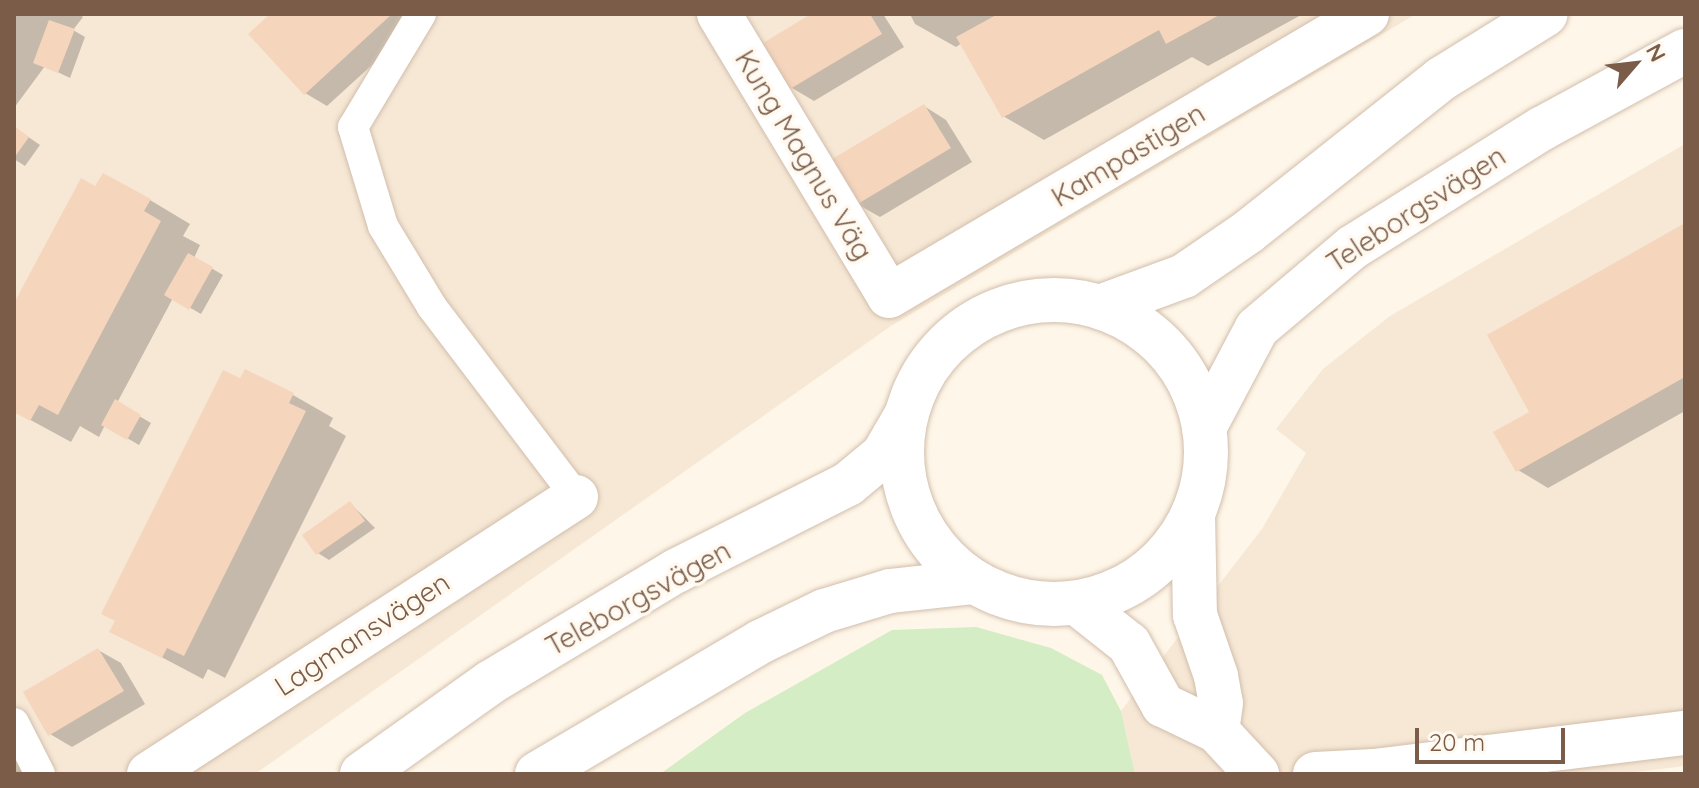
<!DOCTYPE html>
<html>
<head>
<meta charset="utf-8">
<style>
	body { margin:0 }
	#map { position:relative; width:1699px; height:788px; overflow:hidden; background:#fef6e8; font-family:Quicksand,sans-serif }
	div>[style] { position:absolute }
	[style*='--x'] { left:calc(var(--x)*1px); top:calc(var(--y)*1px); width:calc(var(--w)*1px); rotate:calc(var(--a)*1deg) }
	.residential>* { inset:0; background:#f6e8d5 }
	.green>* { inset:0; background:#d4edc4 }
	.shadow>* { inset:0; background:#0003 }
	.building>* { inset:0; background:#f6d5bd }
	.roads { filter:drop-shadow(0 0 2px #d2beac) drop-shadow(0 0 2px #d2beac) }
	.service>* { height:30px; margin:-15px; padding:0 15px; transform-origin:15px; border-radius:15px; background:#fff }
	.minor>* { height:44px; margin:-22px; padding:0 22px; transform-origin:22px; border-radius:22px; background:#fff }
	.secondary>* { height:44px; margin:-22px; padding:0 22px; transform-origin:22px; border-radius:22px; background:#fff }
	.secondary>.ring { margin:-22px; padding:0; box-sizing:content-box; background:none; border:44px solid #fff; border-radius:50% }
	span { translate:-50% -50%; white-space:nowrap; text-align:center; line-height:1.15; -webkit-text-stroke:7px #fff9f0; paint-order:stroke }
	.street-label { font-size:28px; color:#7b5c49 }
	.frame { position:absolute; inset:0; border:16px solid #7b5c49; pointer-events:none }
	.north { position:absolute; left:1595px; top:24px; width:80px; height:80px; -webkit-text-stroke:6px #fff9f0; paint-order:stroke; rotate:62deg; font-size:22px; font-weight:700; line-height:32px; text-align:center; color:#7b5c49 }
	.north::after { content:''; display:block; margin:auto; width:28px; height:36px; background:#7b5c49; clip-path:polygon(50% 0,100% 100%,50% 72%,0 100%) }
	.scale { position:absolute; left:1415px; top:728px; width:150px; height:36px; box-sizing:border-box; border:4px solid #7b5c49; border-top:0; padding-left:10px; font-size:24px; line-height:28px; white-space:nowrap; color:#7b5c49; -webkit-text-stroke:6px #fff9f0; paint-order:stroke }
</style>
</head>
<body>
<div id="map">
	<div class="residential">
		<div style="clip-path:polygon(14px 14px,1416px 14px,891px 326px,255px 774px,14px 774px)"></div>
		<div style="clip-path:polygon(1685px 144px,1685px 766px,1618px 774px,1135px 774px,1121px 711px,1262px 529px,1306px 453px,1276px 429px,1323px 369px,1390px 316px)"></div>
	</div>
	<div class="green">
		<div style="clip-path:polygon(976px 627px,1051px 648px,1102px 675px,1121px 711px,1135px 774px,660px 774px,745px 713px,892px 630px)"></div>
	</div>
	<div class="shadow">
		<div style="clip-path:polygon(14px 14px,79px 14px,83px 17px,73px 30px,85px 37px,70px 78px,45px 66px,14px 108px)"></div>
		<div style="clip-path:polygon(273px 14px,428px 14px,327px 106px,305px 93px)"></div>
		<div style="clip-path:polygon(815px 14px,883px 14px,904px 47px,814px 101px,792px 88px)"></div>
		<div style="clip-path:polygon(910px 14px,1303px 14px,1208px 66px,1192px 57px,1044px 140px,1003px 116px,962px 43px,956px 47px,915px 24px)"></div>
		<div style="clip-path:polygon(924px 106px,946px 120px,972px 162px,880px 217px,857px 204px)"></div>
		<div style="clip-path:polygon(14px 127px,40px 145px,25px 166px,14px 159px)"></div>
		<div style="clip-path:polygon(96px 189px,150px 200px,190px 224px,183px 236px,200px 245px,194px 258px,223px 275px,201px 314px,173px 298px,117px 403px,151px 423px,139px 445px,105px 425px,99px 437px,80px 426px,71px 442px,14px 411px,14px 308px)"></div>
		<div style="clip-path:polygon(1685px 226px,1685px 411px,1548px 488px,1518px 470px,1532px 412px)"></div>
		<div style="clip-path:polygon(241px 380px,293px 395px,333px 418px,329px 426px,346px 436px,225px 678px,208px 669px,203px 679px,112px 631px)"></div>
		<div style="clip-path:polygon(350px 503px,375px 528px,329px 560px,318px 553px)"></div>
		<div style="clip-path:polygon(98px 650px,121px 663px,145px 704px,72px 747px,50px 734px)"></div>
		<div style="clip-path:polygon(14px 751px,26px 774px,14px 774px)"></div>
	</div>
	<div class="building">
		<div style="clip-path:polygon(270px 14px,392px 14px,304px 95px,248px 34px)"></div>
		<div style="clip-path:polygon(811px 14px,870px 14px,882px 34px,790px 89px,763px 43px)"></div>
		<div style="clip-path:polygon(998px 14px,1221px 14px,1166px 44px,1159px 30px,1002px 118px,956px 37px)"></div>
		<div style="clip-path:polygon(49px 20px,75px 29px,58px 73px,33px 63px)"></div>
		<div style="clip-path:polygon(924px 104px,951px 148px,856px 205px,829px 161px)"></div>
		<div style="clip-path:polygon(14px 126px,29px 137px,14px 158px)"></div>
		<div style="clip-path:polygon(103px 173px,151px 199px,144px 211px,161px 221px,58px 415px,39px 405px,30px 421px,14px 412px,14px 303px,81px 178px,95px 186px)"></div>
		<div style="clip-path:polygon(1685px 223px,1685px 377px,1516px 472px,1493px 432px,1529px 412px,1487px 335px)"></div>
		<div style="clip-path:polygon(188px 253px,213px 267px,189px 310px,164px 295px)"></div>
		<div style="clip-path:polygon(245px 369px,294px 393px,289px 403px,306px 411px,184px 656px,167px 648px,162px 658px,109px 632px,115px 621px,101px 614px,223px 370px,240px 378px)"></div>
		<div style="clip-path:polygon(115px 399px,141px 415px,127px 440px,101px 425px)"></div>
		<div style="clip-path:polygon(350px 501px,365px 521px,316px 555px,302px 535px)"></div>
		<div style="clip-path:polygon(98px 648px,124px 691px,48px 736px,23px 692px)"></div>
	</div>
	<div class="roads">
		<div class="service">
			<div style="--x:421;--y:14;--w:132;--a:121"></div>
			<div style="--x:353;--y:127;--w:103;--a:73.1"></div>
			<div style="--x:383;--y:226;--w:95;--a:58.8"></div>
			<div style="--x:432;--y:307;--w:238;--a:52.8"></div>
			<div style="--x:14;--y:723;--w:57;--a:63"></div>
		</div>
		<div class="minor">
			<div style="--x:719;--y:14;--w:329;--a:58.9"></div>
			<div style="--x:889;--y:296;--w:555;--a:-30.54"></div>
			<div style="--x:1193;--y:514;--w:101;--a:88.9"></div>
			<div style="--x:1195;--y:615;--w:65;--a:71"></div>
			<div style="--x:1216;--y:676;--w:27;--a:80"></div>
			<div style="--x:1221;--y:703;--w:28;--a:98"></div>
			<div style="--x:1077;--y:603;--w:66;--a:38.3"></div>
			<div style="--x:1129;--y:644;--w:70;--a:60.9"></div>
			<div style="--x:1163;--y:705;--w:60;--a:25.7"></div>
			<div style="--x:1217;--y:731;--w:59;--a:47.1"></div>
			<div style="--x:149;--y:774;--w:509;--a:-32.97"></div>
			<div style="--x:1315;--y:774;--w:59;--a:-2.9"></div>
			<div style="--x:1374;--y:771;--w:313;--a:-7"></div>
		</div>
		<div class="secondary">
			<div class="ring" style="left:902px;top:300px;width:260px;height:260px"></div>
			<div style="--x:1100;--y:307;--w:90;--a:-20.3"></div>
			<div style="--x:1184;--y:276;--w:78;--a:-34.5"></div>
			<div style="--x:1248;--y:232;--w:246;--a:-38.4"></div>
			<div style="--x:1441;--y:79;--w:123;--a:-31.8"></div>
			<div style="--x:1204;--y:428;--w:113;--a:-62.1"></div>
			<div style="--x:1257;--y:328;--w:126;--a:-40.2"></div>
			<div style="--x:1353;--y:247;--w:224;--a:-32.1"></div>
			<div style="--x:1543;--y:128;--w:162;--a:-28.5"></div>
			<div style="--x:362;--y:774;--w:158;--a:-35.5"></div>
			<div style="--x:491;--y:682;--w:216;--a:-31"></div>
			<div style="--x:676;--y:571;--w:193;--a:-26.8"></div>
			<div style="--x:848;--y:484;--w:45;--a:-39.6"></div>
			<div style="--x:883;--y:455;--w:44;--a:-59.9"></div>
			<div style="--x:537;--y:774;--w:259;--a:-30.6"></div>
			<div style="--x:760;--y:642;--w:71;--a:-25.8"></div>
			<div style="--x:824;--y:611;--w:69;--a:-16.9"></div>
			<div style="--x:890;--y:591;--w:84;--a:-6.1"></div>
		</div>
	</div>
	<div class="street-label">
		<span style="left:804px;top:155px;rotate:59deg">Kung Magnus Väg</span>
		<span style="left:1128px;top:155px;rotate:-31deg">Kampastigen</span>
		<span style="left:1416px;top:209px;rotate:-33deg">Teleborgsvägen</span>
		<span style="left:638px;top:598px;rotate:-29deg">Teleborgsvägen</span>
		<span style="left:362px;top:634px;rotate:-33deg">Lagmansvägen</span>
	</div>
	<div class="frame"></div>
	<div class="north">N</div>
	<div class="scale">20 m</div>
</div>
</body>
</html>
